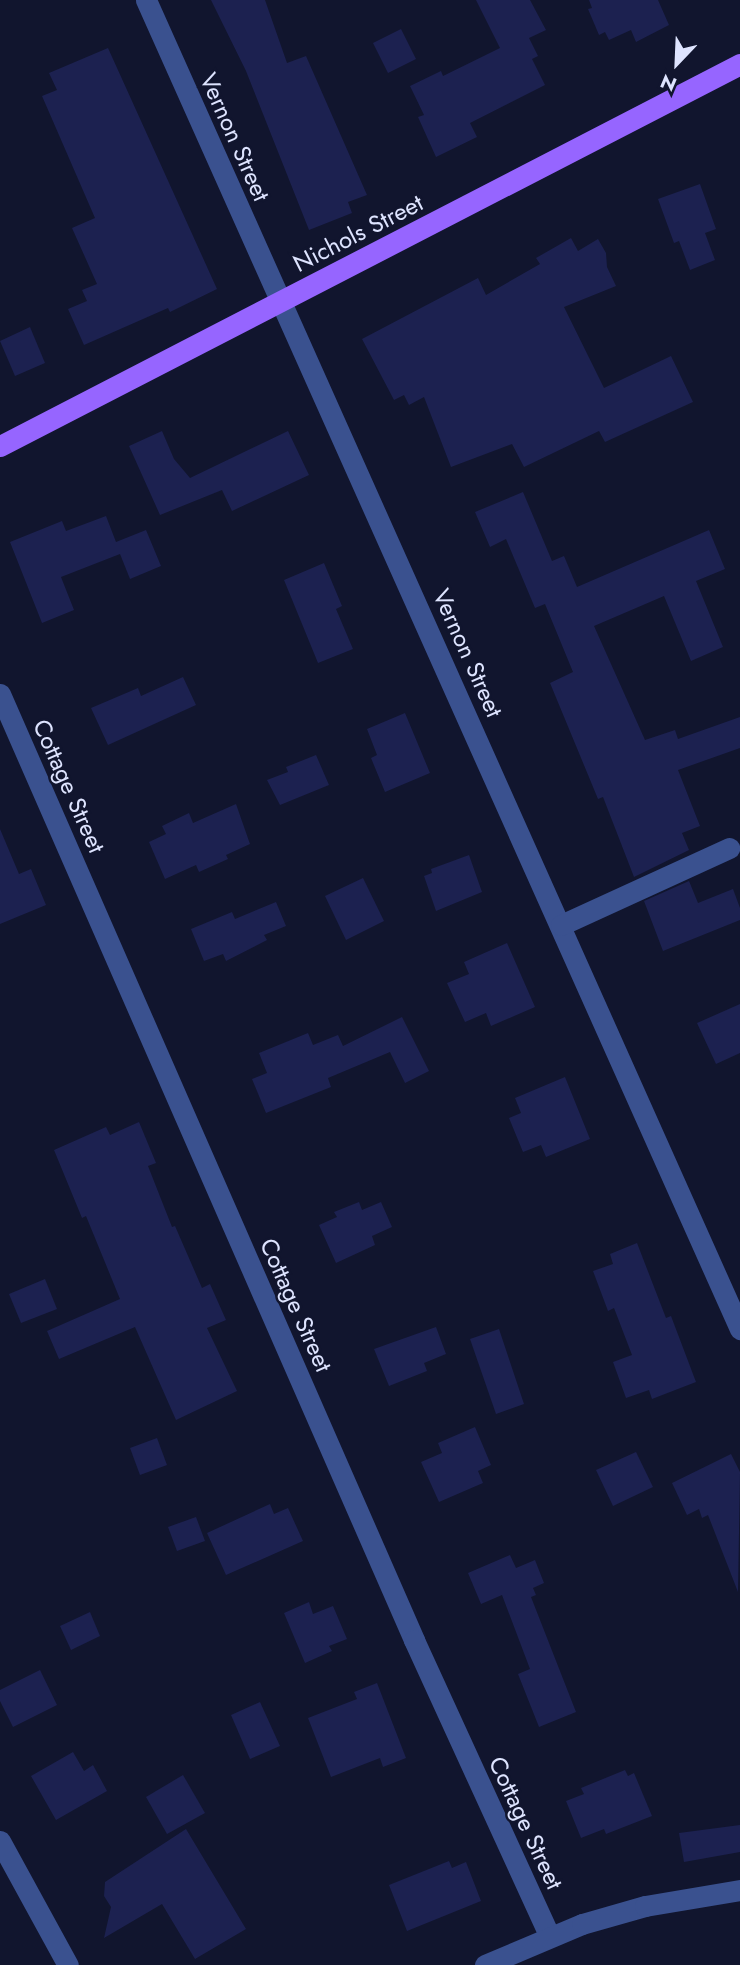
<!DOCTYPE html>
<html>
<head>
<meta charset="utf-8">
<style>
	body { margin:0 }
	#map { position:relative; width:740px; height:1965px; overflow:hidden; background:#11152e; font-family:Jost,sans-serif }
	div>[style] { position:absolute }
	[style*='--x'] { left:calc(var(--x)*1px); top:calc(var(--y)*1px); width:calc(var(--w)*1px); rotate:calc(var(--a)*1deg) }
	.building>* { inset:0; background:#1c2150 }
	.minor>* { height:21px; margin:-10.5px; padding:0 10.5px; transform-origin:10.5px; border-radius:10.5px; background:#3a518f }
	.major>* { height:21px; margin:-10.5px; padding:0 10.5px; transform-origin:10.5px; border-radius:10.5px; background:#9665ff }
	span { translate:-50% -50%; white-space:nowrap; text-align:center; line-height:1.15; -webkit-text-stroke:5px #11152e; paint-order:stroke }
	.street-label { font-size:24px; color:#dee4ff }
	.north { position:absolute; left:642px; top:28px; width:70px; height:70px; -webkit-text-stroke:5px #11152e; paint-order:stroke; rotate:203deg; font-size:19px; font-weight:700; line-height:28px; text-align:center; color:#dee4ff }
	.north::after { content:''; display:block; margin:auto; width:24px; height:32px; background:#dee4ff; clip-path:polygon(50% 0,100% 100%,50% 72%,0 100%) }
</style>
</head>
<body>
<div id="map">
	<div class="building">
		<div style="clip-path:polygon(211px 0,265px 0,287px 63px,306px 56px,367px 195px,348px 202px,352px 213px,309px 230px,246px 71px)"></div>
		<div style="clip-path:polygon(476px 0,530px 0,546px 30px,529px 38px,538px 56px,532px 59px,545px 85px,470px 123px,477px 137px,436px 157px,418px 117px,424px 115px,410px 86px,441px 71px,443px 76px,500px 48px)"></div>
		<div style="clip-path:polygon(589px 0,658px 0,669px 25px,636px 42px,631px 30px,609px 40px,605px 32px,599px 35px,588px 9px,592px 8px)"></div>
		<div style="clip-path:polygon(401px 29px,416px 59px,388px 73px,373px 43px)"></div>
		<div style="clip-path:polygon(108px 48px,217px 289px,170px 312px,168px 308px,84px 345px,68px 309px,87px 301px,82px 290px,97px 284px,72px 228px,95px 218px,42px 96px,57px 90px,49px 73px)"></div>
		<div style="clip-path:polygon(700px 184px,716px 229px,705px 233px,715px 260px,690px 270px,679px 241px,674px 243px,658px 199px)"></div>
		<div style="clip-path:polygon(571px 238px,578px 251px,598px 239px,606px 253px,607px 267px,616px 286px,564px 307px,604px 388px,671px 356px,693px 402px,605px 442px,599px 431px,524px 467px,512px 444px,451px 467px,424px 397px,409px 405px,404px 395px,394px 400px,362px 339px,478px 278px,486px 295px,540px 264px,536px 258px)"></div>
		<div style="clip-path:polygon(30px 327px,45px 363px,15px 376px,0 341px)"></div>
		<div style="clip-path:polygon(162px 431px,174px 459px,190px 478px,288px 431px,309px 475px,232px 511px,222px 490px,160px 515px,129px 446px)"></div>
		<div style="clip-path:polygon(523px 492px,552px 561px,564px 556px,577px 587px,709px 530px,725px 569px,696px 581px,723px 647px,691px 661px,664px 596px,594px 626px,645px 740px,675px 730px,678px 739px,740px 717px,740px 748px,678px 770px,700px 826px,682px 833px,689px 850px,634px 877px,603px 797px,598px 799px,550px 683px,573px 672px,545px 604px,535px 608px,506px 539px,490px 547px,475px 512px)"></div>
		<div style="clip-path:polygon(106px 516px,116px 542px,146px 530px,161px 566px,130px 579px,120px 554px,61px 577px,74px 610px,42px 623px,10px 542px,62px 521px,66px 531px)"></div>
		<div style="clip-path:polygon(324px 563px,342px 606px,336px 609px,353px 649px,318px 663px,284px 580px)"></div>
		<div style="clip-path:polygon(183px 677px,196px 705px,108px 745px,91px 708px,138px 688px,141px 696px)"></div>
		<div style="clip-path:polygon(405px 713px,430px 773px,385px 792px,371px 758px,377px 755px,367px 729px)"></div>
		<div style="clip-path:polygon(316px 755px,329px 785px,280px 805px,267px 780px,288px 772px,286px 767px)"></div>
		<div style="clip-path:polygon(236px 804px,250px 844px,226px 855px,228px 859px,199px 872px,196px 865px,165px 879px,149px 842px,166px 834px,162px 826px,189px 813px,193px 823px)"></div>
		<div style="clip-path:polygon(0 829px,19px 874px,31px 869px,46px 905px,0 924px)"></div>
		<div style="clip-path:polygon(469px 855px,482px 892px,436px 911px,424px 876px,432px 873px,431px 869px)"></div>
		<div style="clip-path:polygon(363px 878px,384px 921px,346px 940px,325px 896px)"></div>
		<div style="clip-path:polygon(689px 881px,698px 903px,733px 889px,740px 908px,740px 920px,663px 951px,644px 901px)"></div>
		<div style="clip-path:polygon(276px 902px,286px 926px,264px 935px,267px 940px,226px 961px,223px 954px,204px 961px,191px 929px,232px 912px,235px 919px)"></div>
		<div style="clip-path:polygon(507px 943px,535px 1007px,491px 1026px,486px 1013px,465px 1022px,447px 983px,469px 974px,464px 962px)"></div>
		<div style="clip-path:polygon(740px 1004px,740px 1053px,716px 1064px,697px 1023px)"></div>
		<div style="clip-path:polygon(402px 1017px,429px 1071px,405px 1083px,390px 1052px,328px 1078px,331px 1087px,266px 1113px,252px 1079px,267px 1073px,259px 1053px,308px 1033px,313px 1045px,338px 1035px,343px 1046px)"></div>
		<div style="clip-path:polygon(565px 1077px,590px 1139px,546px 1157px,541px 1145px,523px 1152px,509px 1118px,521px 1113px,515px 1098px)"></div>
		<div style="clip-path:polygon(139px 1122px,156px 1163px,148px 1166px,172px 1227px,175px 1226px,202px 1288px,210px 1284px,226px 1320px,207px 1328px,237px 1391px,176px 1420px,135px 1327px,59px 1359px,47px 1331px,120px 1299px,86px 1216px,82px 1218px,54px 1150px,106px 1127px,110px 1135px)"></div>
		<div style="clip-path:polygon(359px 1202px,362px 1210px,381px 1202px,392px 1227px,372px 1236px,375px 1245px,336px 1263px,319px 1225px,337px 1217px,334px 1212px)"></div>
		<div style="clip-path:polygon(637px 1243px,666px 1318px,671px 1316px,696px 1382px,652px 1399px,649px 1390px,626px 1398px,613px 1362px,632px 1355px,614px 1308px,608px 1311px,593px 1271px,613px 1264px,610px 1254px)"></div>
		<div style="clip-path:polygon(45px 1279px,57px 1309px,21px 1323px,9px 1294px)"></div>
		<div style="clip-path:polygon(436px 1327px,446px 1354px,424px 1363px,427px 1371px,389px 1386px,374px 1349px)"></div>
		<div style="clip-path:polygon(499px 1329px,524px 1404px,496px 1414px,470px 1339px)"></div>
		<div style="clip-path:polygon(475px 1427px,491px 1465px,478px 1471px,483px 1483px,439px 1502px,421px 1462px,442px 1453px,438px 1443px)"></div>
		<div style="clip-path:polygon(157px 1438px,167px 1465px,140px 1475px,130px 1448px)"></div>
		<div style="clip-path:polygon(636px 1452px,653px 1487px,613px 1506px,596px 1470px)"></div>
		<div style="clip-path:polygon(731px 1454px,740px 1472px,738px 1592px,708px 1515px,702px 1518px,699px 1509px,687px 1515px,672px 1483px)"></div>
		<div style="clip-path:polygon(270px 1504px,274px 1514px,288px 1508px,303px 1541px,226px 1575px,207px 1533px)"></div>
		<div style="clip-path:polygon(196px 1517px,205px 1541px,177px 1551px,168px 1527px)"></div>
		<div style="clip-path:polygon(510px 1555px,516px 1568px,535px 1560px,544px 1583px,533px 1588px,536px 1595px,531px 1597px,576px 1712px,539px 1727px,518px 1674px,530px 1669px,502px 1595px,481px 1604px,468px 1573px)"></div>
		<div style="clip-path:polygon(309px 1602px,313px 1614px,333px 1606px,347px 1639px,329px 1646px,332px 1651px,305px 1663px,284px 1613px)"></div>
		<div style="clip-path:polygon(90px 1612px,100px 1636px,71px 1650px,60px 1626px)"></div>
		<div style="clip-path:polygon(40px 1670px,57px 1705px,13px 1727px,0 1701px,0 1690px)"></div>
		<div style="clip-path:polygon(377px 1683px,406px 1758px,383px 1767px,380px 1758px,331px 1777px,308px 1718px,357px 1699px,354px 1692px)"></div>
		<div style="clip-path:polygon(260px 1702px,280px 1746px,250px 1759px,231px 1715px)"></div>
		<div style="clip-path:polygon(73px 1752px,84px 1771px,93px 1765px,107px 1791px,56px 1820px,31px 1776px)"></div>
		<div style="clip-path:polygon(625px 1770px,628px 1776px,634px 1773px,652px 1816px,606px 1834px,604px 1829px,581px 1838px,566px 1801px,584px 1794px,581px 1788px)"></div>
		<div style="clip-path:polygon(183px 1775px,205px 1813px,167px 1834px,146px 1797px)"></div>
		<div style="clip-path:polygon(740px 1825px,740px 1852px,684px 1862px,679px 1833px)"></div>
		<div style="clip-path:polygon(186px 1829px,246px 1929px,195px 1959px,162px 1904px,104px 1938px,111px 1907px,104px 1896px,105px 1882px)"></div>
		<div style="clip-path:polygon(449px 1861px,452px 1868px,466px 1862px,481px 1901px,407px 1931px,389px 1885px)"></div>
	</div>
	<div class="minor">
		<div style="--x:146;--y:0;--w:1456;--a:65.92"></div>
		<div style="--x:0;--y:694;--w:1033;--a:66.36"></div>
		<div style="--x:414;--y:1640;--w:324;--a:65.4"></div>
		<div style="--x:561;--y:925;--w:185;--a:-24.6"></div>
		<div style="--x:0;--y:1841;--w:141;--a:61.3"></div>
		<div style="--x:485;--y:1965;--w:105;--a:-22.9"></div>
		<div style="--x:582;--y:1924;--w:66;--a:-15.9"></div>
		<div style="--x:645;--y:1906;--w:96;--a:-9.6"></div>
	</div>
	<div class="major">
		<div style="--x:0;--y:446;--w:833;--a:-27.3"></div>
	</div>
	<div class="street-label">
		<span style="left:235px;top:137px;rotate:66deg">Vernon Street</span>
		<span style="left:358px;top:233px;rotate:-27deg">Nichols Street</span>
		<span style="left:468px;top:653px;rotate:66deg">Vernon Street</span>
		<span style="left:69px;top:786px;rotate:66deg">Cottage Street</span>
		<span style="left:296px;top:1305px;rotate:66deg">Cottage Street</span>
		<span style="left:526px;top:1823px;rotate:65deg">Cottage Street</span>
	</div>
	<div class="north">N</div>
</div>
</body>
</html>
